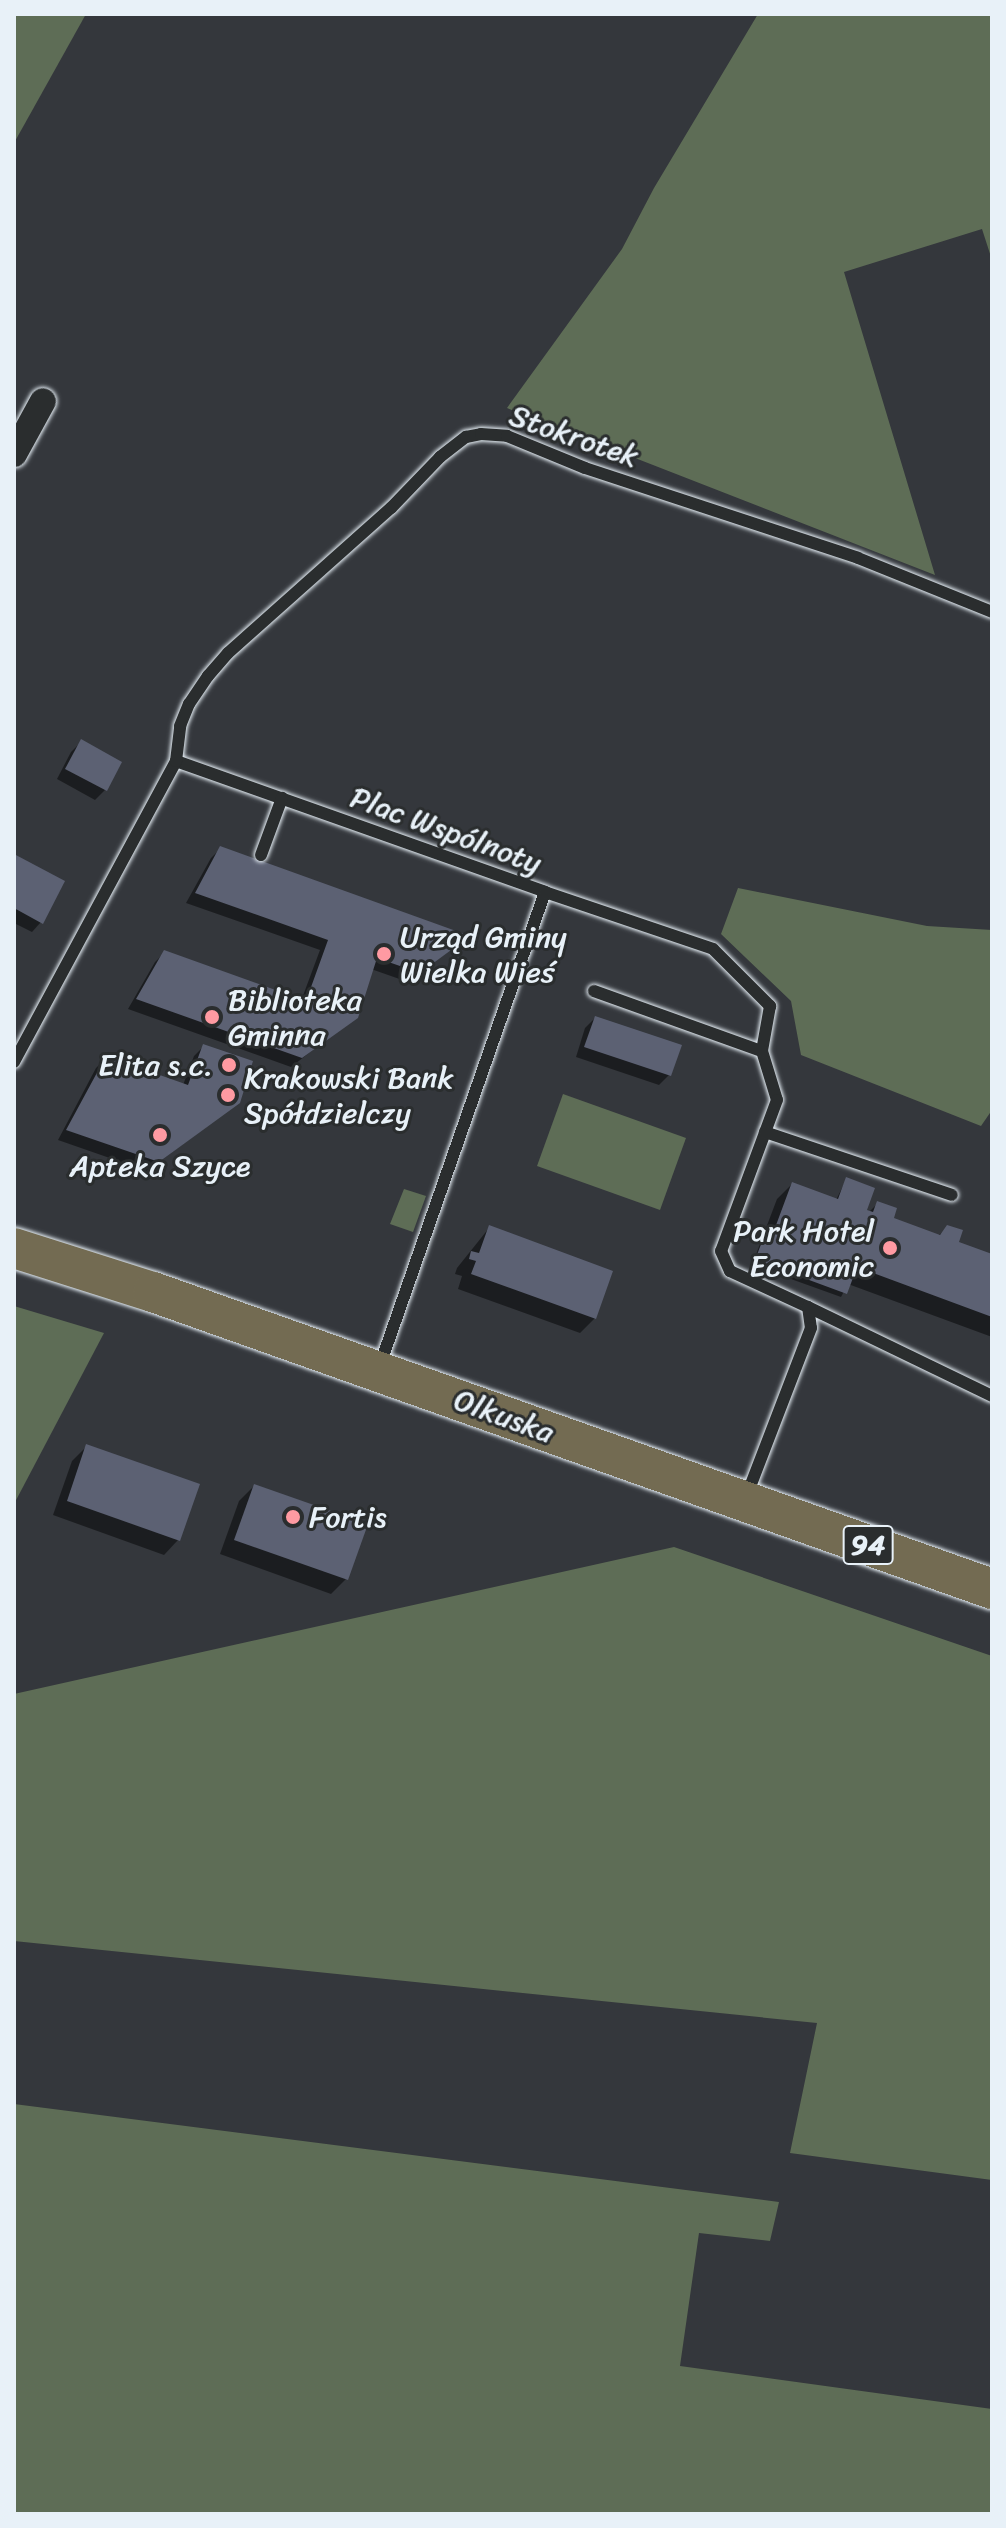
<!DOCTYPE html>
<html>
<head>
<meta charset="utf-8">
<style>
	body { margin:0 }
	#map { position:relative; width:1006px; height:2528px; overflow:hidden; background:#34373c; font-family:Sriracha,sans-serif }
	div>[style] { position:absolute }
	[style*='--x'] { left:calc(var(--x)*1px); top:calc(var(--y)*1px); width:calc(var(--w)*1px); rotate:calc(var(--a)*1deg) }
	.green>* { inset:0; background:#5e6d56 }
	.shadow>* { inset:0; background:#0007 }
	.building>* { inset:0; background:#5c6173 }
	.roads { filter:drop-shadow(0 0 2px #e8f1f8) drop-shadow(0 0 2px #e8f1f8) }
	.lane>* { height:12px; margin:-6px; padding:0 6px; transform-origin:6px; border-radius:6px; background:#2a2d2e }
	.street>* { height:26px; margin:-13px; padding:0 13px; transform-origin:13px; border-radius:13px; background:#2a2d2e }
	.primary>* { height:40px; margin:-20px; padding:0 20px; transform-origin:20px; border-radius:20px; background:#736b52 }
	.dots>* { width:22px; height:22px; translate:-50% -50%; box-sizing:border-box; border:4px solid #2a2d2e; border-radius:50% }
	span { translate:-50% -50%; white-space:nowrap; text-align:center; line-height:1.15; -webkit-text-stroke:6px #2a2d2e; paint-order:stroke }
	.shield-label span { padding:2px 6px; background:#2a2d2e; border:2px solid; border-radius:6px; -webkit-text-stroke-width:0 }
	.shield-label { font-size:28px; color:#e8f1f8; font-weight:700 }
	.street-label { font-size:30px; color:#e8f1f8 }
	.poi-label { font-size:30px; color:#e8f1f8 }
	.left { translate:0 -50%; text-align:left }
	.right { translate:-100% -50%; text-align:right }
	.frame { position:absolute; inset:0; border:16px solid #e8f1f8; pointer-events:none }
</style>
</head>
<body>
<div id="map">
	<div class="green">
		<div style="clip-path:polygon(14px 14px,86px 14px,14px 143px)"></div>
		<div style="clip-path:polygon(758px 14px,992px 14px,992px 260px,982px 229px,844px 272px,935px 575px,507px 408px,622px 249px,654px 188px)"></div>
		<div style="clip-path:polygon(738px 888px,927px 926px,992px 930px,992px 1110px,981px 1126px,801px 1055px,791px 1001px,721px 934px)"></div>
		<div style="clip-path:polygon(563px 1094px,686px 1138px,660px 1210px,537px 1166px)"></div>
		<div style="clip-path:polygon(404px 1189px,426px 1196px,413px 1232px,390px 1224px)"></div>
		<div style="clip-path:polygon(14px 1306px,104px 1333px,14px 1504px)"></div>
		<div style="clip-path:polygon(674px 1547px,992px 1656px,992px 2180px,790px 2153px,817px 2023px,14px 1941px,14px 1694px)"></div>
		<div style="clip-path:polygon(14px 2104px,779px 2202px,770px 2241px,699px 2233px,680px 2366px,992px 2409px,992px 2514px,14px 2514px)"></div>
	</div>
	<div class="shadow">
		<div style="clip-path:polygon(81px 742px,105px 790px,95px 800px,57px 779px,71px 752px)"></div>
		<div style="clip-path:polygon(221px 848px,467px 937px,408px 982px,371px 969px,354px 1018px,291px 1067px,128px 1009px,155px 962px,165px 952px,301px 1001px,320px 950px,186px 903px,211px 858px)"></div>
		<div style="clip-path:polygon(14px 856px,41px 922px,32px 932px,14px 923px)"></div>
		<div style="clip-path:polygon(595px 1018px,669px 1075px,659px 1085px,576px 1057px,585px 1028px)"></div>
		<div style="clip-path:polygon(204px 1046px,226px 1112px,147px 1171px,58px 1140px,96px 1068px,106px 1058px,183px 1085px,194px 1056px)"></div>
		<div style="clip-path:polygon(846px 1180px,865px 1211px,869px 1212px,878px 1203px,891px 1219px,938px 1236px,948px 1227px,956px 1244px,992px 1257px,992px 1337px,848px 1284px,841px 1297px,752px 1265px,777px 1199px,792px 1184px,836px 1200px)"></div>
		<div style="clip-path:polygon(489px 1228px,595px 1318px,580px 1333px,458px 1289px,462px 1276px,455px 1274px,457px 1268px)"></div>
		<div style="clip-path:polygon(87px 1446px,178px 1540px,164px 1555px,53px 1515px,72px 1461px)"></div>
		<div style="clip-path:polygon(254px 1486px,346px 1579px,331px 1594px,220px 1554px,239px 1501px)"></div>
	</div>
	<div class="building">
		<div style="clip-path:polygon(81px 739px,122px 762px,107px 791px,65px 769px)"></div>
		<div style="clip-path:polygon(220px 846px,470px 936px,420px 973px,377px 958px,358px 1018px,302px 1058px,136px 999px,164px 950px,306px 1001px,328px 940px,195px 893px)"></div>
		<div style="clip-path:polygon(14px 854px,65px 881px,43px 924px,14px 908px)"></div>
		<div style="clip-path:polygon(595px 1016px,682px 1045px,671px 1076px,584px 1047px)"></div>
		<div style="clip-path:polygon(203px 1044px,253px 1061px,240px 1103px,159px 1162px,66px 1130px,106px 1056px,188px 1085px)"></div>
		<div style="clip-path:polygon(846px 1177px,875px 1188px,867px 1210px,873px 1212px,877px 1201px,897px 1208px,894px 1218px,940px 1235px,947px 1225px,963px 1230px,959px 1242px,992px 1254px,992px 1317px,857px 1267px,847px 1294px,755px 1260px,765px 1234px,772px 1236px,792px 1182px,838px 1199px)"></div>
		<div style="clip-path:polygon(489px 1225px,613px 1271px,596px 1319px,471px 1274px,476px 1261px,469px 1259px,471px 1251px,479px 1253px)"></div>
		<div style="clip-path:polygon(86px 1444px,200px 1484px,180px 1541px,67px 1501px)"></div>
		<div style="clip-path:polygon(254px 1484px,368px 1524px,348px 1580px,234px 1540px)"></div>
	</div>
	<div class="roads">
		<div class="lane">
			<div style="--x:176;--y:761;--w:392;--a:19.5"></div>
			<div style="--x:545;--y:892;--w:504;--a:109.23"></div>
			<div style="--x:261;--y:855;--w:61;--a:-69.8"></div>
			<div style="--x:545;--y:892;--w:177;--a:18.7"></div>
			<div style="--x:713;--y:949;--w:81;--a:45"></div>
			<div style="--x:770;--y:1006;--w:46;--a:100.1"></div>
			<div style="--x:762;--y:1051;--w:51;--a:73"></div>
			<div style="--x:777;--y:1100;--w:161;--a:110.3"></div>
			<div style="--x:721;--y:1251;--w:22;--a:66"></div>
			<div style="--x:730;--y:1271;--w:86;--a:24.8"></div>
			<div style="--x:808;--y:1307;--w:21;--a:82"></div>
			<div style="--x:811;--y:1328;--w:179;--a:111"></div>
			<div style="--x:594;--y:991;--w:178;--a:19.7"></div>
			<div style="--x:14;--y:1062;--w:342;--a:-61.7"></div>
			<div style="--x:176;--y:761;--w:35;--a:-83"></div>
			<div style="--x:180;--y:726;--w:24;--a:-68"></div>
			<div style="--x:189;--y:704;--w:34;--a:-56"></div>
			<div style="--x:208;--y:676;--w:30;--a:-49"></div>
			<div style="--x:228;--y:653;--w:218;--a:-41.7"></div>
			<div style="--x:391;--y:508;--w:71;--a:-46.1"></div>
			<div style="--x:440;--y:457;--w:33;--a:-38"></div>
			<div style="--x:466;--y:437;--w:15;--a:-11"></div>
			<div style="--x:481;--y:434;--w:26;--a:4"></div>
			<div style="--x:507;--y:436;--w:84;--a:22.3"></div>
			<div style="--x:585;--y:468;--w:287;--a:18.2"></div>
			<div style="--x:858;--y:558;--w:144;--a:21.9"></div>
			<div style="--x:765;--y:1132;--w:197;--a:18.6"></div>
			<div style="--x:808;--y:1307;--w:204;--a:25.8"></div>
		</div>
		<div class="street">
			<div style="--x:14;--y:454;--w:60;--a:-61.3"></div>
		</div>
		<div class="primary">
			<div style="--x:14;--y:1248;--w:146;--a:17.6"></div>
			<div style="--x:153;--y:1292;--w:890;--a:19.49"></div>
		</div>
	</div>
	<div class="dots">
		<div style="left:384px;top:954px;background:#ff9aa2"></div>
		<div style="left:212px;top:1017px;background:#ff9aa2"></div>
		<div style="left:229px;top:1065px;background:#ff9aa2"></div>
		<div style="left:228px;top:1095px;background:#ff9aa2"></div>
		<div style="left:160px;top:1135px;background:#ff9aa2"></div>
		<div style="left:890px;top:1248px;background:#ff9aa2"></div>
		<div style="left:293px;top:1517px;background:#ff9aa2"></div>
	</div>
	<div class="shield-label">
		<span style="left:868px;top:1545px">94</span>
	</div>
	<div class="street-label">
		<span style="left:574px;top:436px;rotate:19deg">Stokrotek</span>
		<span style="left:446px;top:830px;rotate:20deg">Plac Wspólnoty</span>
		<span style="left:504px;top:1416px;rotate:20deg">Olkuska</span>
	</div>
	<div class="poi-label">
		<span class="left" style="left:400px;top:954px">Urząd Gminy<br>Wielka Wieś</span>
		<span class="left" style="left:228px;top:1017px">Biblioteka<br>Gminna</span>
		<span class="right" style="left:213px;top:1065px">Elita s.c.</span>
		<span class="left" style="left:244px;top:1095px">Krakowski Bank<br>Spółdzielczy</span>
		<span style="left:160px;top:1166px">Apteka Szyce</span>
		<span class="right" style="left:874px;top:1248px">Park Hotel<br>Economic</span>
		<span class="left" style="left:309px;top:1517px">Fortis</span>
	</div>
	<div class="frame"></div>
</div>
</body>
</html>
